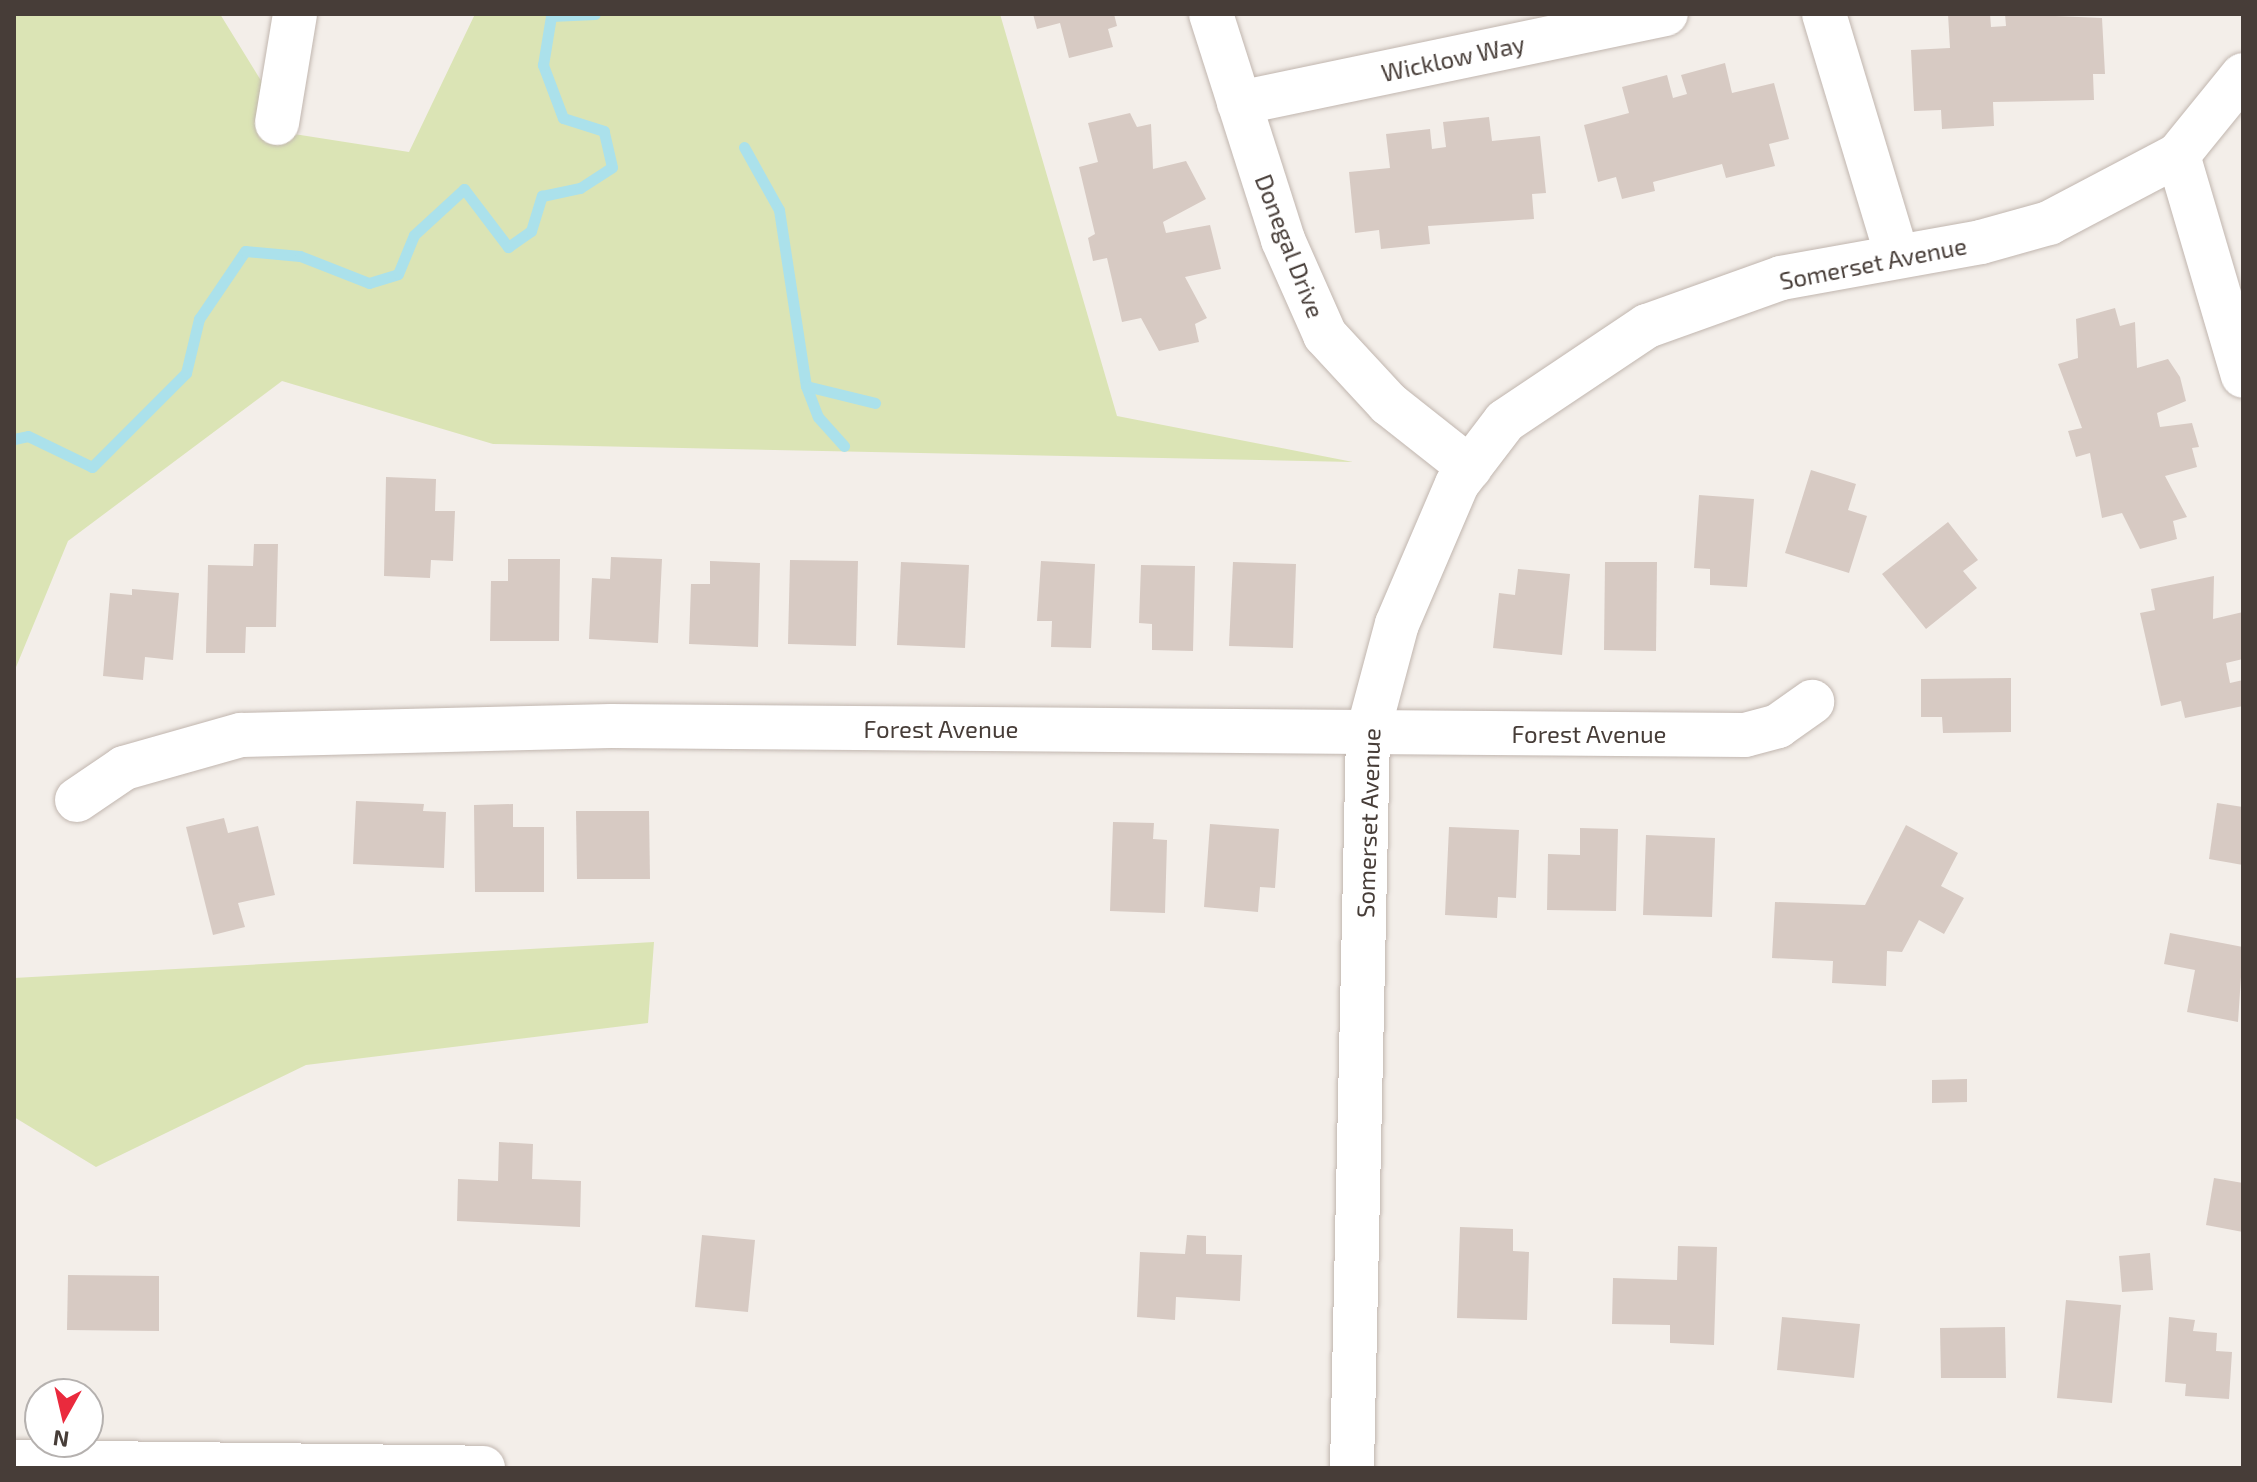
<!DOCTYPE html>
<html>
<head>
<meta charset="utf-8">
<style>
	body { margin:0 }
	#map { position:relative; width:2257px; height:1482px; overflow:hidden; background:#f3eee9; font-family:"Exo 2",sans-serif }
	div>[style] { position:absolute }
	[style*='--x'] { left:calc(var(--x)*1px); top:calc(var(--y)*1px); width:calc(var(--w)*1px); rotate:calc(var(--a)*1deg) }
	.green>* { inset:0; background:#dbe4b5 }
	.stream>* { height:11px; margin:-5.5px; padding:0 5.5px; transform-origin:5.5px; border-radius:5.5px; background:#abe1eb }
	.building>* { inset:0; background:#d7cac3 }
	.roads { filter:drop-shadow(0 0 2px #c1b6af) drop-shadow(0 0 2px #c1b6af) }
	.minor>* { height:44px; margin:-22px; padding:0 22px; transform-origin:22px; border-radius:22px; background:#fff }
	span { translate:-50% -50%; white-space:nowrap; text-align:center; line-height:1.15; -webkit-text-stroke:6px #fff; paint-order:stroke }
	.street-label { font-size:24px; color:#473d38 }
	.frame { position:absolute; inset:0; border:16px solid #473d38; pointer-events:none }
	.north { position:absolute; left:24px; top:1378px; width:80px; height:80px; box-sizing:border-box; background:#fff; border:2px solid #b5b1af; border-radius:50%; rotate:188deg; font-size:22px; font-weight:700; line-height:32px; text-align:center; color:#473d38 }
	.north::after { content:''; display:block; margin:auto; width:28px; height:36px; background:#ea2a3d; clip-path:polygon(50% 0,100% 100%,50% 72%,0 100%) }
</style>
</head>
<body>
<div id="map">
	<div class="green">
		<div style="clip-path:polygon(14px 14px,220px 14px,294px 134px,409px 152px,475px 14px,1000px 14px,1117px 416px,1353px 462px,493px 444px,282px 381px,68px 541px,14px 672px)"></div>
		<div style="clip-path:polygon(654px 942px,648px 1023px,306px 1065px,96px 1167px,14px 1117px,14px 978px)"></div>
	</div>
	<div class="stream">
		<div style="--x:744;--y:147;--w:72;--a:60.9"></div>
		<div style="--x:779;--y:210;--w:178;--a:81.3"></div>
		<div style="--x:806;--y:386;--w:33;--a:69"></div>
		<div style="--x:818;--y:417;--w:39;--a:48"></div>
		<div style="--x:806;--y:386;--w:71;--a:13.8"></div>
		<div style="--x:14;--y:439;--w:14;--a:-12"></div>
		<div style="--x:28;--y:436;--w:71;--a:25.8"></div>
		<div style="--x:92;--y:467;--w:133;--a:-45"></div>
		<div style="--x:186;--y:373;--w:56;--a:-76.5"></div>
		<div style="--x:199;--y:319;--w:82;--a:-55.9"></div>
		<div style="--x:245;--y:251;--w:55;--a:5.2"></div>
		<div style="--x:300;--y:256;--w:74;--a:21.4"></div>
		<div style="--x:369;--y:283;--w:30;--a:-17"></div>
		<div style="--x:398;--y:274;--w:42;--a:-67.7"></div>
		<div style="--x:414;--y:235;--w:68;--a:-42.6"></div>
		<div style="--x:464;--y:189;--w:73;--a:52.8"></div>
		<div style="--x:508;--y:247;--w:28;--a:-35"></div>
		<div style="--x:531;--y:231;--w:37;--a:-73"></div>
		<div style="--x:542;--y:196;--w:39;--a:-12"></div>
		<div style="--x:580;--y:188;--w:38;--a:-33"></div>
		<div style="--x:612;--y:167;--w:37;--a:-103"></div>
		<div style="--x:604;--y:131;--w:43;--a:-162.4"></div>
		<div style="--x:563;--y:118;--w:57;--a:-110.7"></div>
		<div style="--x:543;--y:65;--w:50;--a:-80.7"></div>
		<div style="--x:551;--y:16;--w:44;--a:-2.6"></div>
	</div>
	<div class="building">
		<div style="clip-path:polygon(1033px 14px,1114px 14px,1117px 26px,1108px 29px,1113px 47px,1069px 58px,1060px 23px,1037px 29px)"></div>
		<div style="clip-path:polygon(1948px 14px,1990px 14px,1991px 27px,2006px 26px,2005px 14px,2102px 18px,2105px 74px,2093px 74px,2094px 100px,1993px 102px,1994px 126px,1942px 129px,1941px 110px,1914px 111px,1911px 50px,1950px 48px)"></div>
		<div style="clip-path:polygon(1725px 63px,1732px 93px,1774px 83px,1789px 139px,1769px 144px,1775px 166px,1726px 178px,1722px 164px,1653px 182px,1655px 191px,1622px 199px,1616px 177px,1598px 182px,1584px 125px,1629px 113px,1622px 87px,1667px 75px,1673px 98px,1687px 94px,1681px 75px)"></div>
		<div style="clip-path:polygon(1130px 113px,1137px 127px,1151px 124px,1153px 169px,1186px 161px,1206px 199px,1163px 222px,1166px 233px,1210px 225px,1221px 269px,1185px 277px,1207px 318px,1195px 324px,1199px 342px,1159px 351px,1141px 318px,1122px 322px,1107px 258px,1093px 261px,1088px 238px,1095px 234px,1079px 167px,1098px 162px,1088px 123px)"></div>
		<div style="clip-path:polygon(1489px 117px,1492px 141px,1540px 136px,1546px 193px,1532px 194px,1534px 219px,1428px 226px,1430px 244px,1381px 249px,1379px 230px,1355px 233px,1349px 172px,1390px 168px,1386px 134px,1430px 129px,1432px 149px,1446px 147px,1443px 122px)"></div>
		<div style="clip-path:polygon(2115px 308px,2120px 326px,2135px 322px,2137px 368px,2168px 359px,2180px 377px,2186px 401px,2157px 413px,2160px 427px,2192px 423px,2199px 447px,2192px 448px,2197px 467px,2165px 476px,2187px 517px,2173px 521px,2177px 539px,2140px 549px,2122px 513px,2102px 518px,2090px 453px,2076px 457px,2068px 431px,2082px 428px,2058px 364px,2078px 358px,2076px 319px)"></div>
		<div style="clip-path:polygon(1811px 470px,1856px 484px,1848px 510px,1867px 516px,1849px 573px,1785px 553px)"></div>
		<div style="clip-path:polygon(386px 477px,436px 479px,435px 511px,455px 511px,453px 561px,431px 560px,430px 578px,384px 576px)"></div>
		<div style="clip-path:polygon(1699px 495px,1754px 499px,1747px 587px,1710px 585px,1710px 569px,1694px 568px)"></div>
		<div style="clip-path:polygon(1948px 522px,1978px 560px,1963px 571px,1977px 588px,1926px 629px,1882px 574px)"></div>
		<div style="clip-path:polygon(254px 544px,278px 544px,276px 627px,246px 627px,245px 653px,206px 653px,208px 565px,253px 566px)"></div>
		<div style="clip-path:polygon(611px 557px,662px 559px,658px 643px,589px 639px,592px 578px,610px 579px)"></div>
		<div style="clip-path:polygon(508px 559px,560px 559px,559px 641px,490px 641px,491px 581px,508px 581px)"></div>
		<div style="clip-path:polygon(790px 560px,858px 561px,856px 646px,788px 644px)"></div>
		<div style="clip-path:polygon(710px 561px,760px 563px,758px 647px,689px 644px,691px 584px,710px 584px)"></div>
		<div style="clip-path:polygon(1041px 561px,1095px 564px,1091px 648px,1051px 647px,1052px 621px,1037px 621px)"></div>
		<div style="clip-path:polygon(901px 562px,969px 565px,965px 648px,897px 645px)"></div>
		<div style="clip-path:polygon(1233px 562px,1296px 564px,1293px 648px,1229px 646px)"></div>
		<div style="clip-path:polygon(1605px 562px,1657px 562px,1656px 651px,1604px 650px)"></div>
		<div style="clip-path:polygon(1141px 565px,1195px 566px,1193px 651px,1152px 650px,1152px 624px,1139px 623px)"></div>
		<div style="clip-path:polygon(1518px 569px,1570px 574px,1562px 655px,1493px 648px,1499px 593px,1515px 595px)"></div>
		<div style="clip-path:polygon(2214px 576px,2213px 619px,2243px 612px,2243px 659px,2226px 663px,2230px 683px,2243px 680px,2243px 706px,2185px 718px,2181px 701px,2161px 706px,2140px 613px,2155px 610px,2151px 589px)"></div>
		<div style="clip-path:polygon(132px 589px,179px 593px,173px 660px,145px 657px,143px 680px,103px 676px,110px 593px,132px 595px)"></div>
		<div style="clip-path:polygon(2011px 678px,2011px 732px,1943px 733px,1942px 717px,1921px 717px,1921px 679px)"></div>
		<div style="clip-path:polygon(356px 801px,424px 804px,423px 811px,446px 812px,444px 868px,353px 864px)"></div>
		<div style="clip-path:polygon(2217px 803px,2243px 807px,2243px 865px,2209px 859px)"></div>
		<div style="clip-path:polygon(513px 804px,513px 827px,544px 827px,544px 892px,475px 892px,474px 805px)"></div>
		<div style="clip-path:polygon(576px 811px,649px 811px,650px 879px,577px 879px)"></div>
		<div style="clip-path:polygon(224px 818px,228px 833px,258px 826px,275px 895px,238px 903px,245px 927px,213px 935px,186px 827px)"></div>
		<div style="clip-path:polygon(1113px 822px,1154px 823px,1153px 839px,1167px 840px,1165px 913px,1110px 911px)"></div>
		<div style="clip-path:polygon(1210px 824px,1279px 829px,1275px 888px,1260px 887px,1258px 912px,1204px 907px)"></div>
		<div style="clip-path:polygon(1906px 825px,1958px 853px,1941px 886px,1964px 898px,1944px 934px,1919px 920px,1902px 952px,1887px 951px,1886px 986px,1832px 983px,1833px 961px,1772px 958px,1775px 902px,1865px 905px)"></div>
		<div style="clip-path:polygon(1449px 827px,1519px 830px,1516px 898px,1498px 897px,1497px 918px,1445px 915px)"></div>
		<div style="clip-path:polygon(1580px 828px,1618px 829px,1616px 911px,1547px 910px,1548px 854px,1580px 855px)"></div>
		<div style="clip-path:polygon(1646px 835px,1715px 838px,1712px 917px,1643px 915px)"></div>
		<div style="clip-path:polygon(2170px 933px,2243px 947px,2238px 1022px,2187px 1012px,2195px 970px,2164px 964px)"></div>
		<div style="clip-path:polygon(1967px 1079px,1967px 1102px,1932px 1103px,1932px 1080px)"></div>
		<div style="clip-path:polygon(499px 1142px,533px 1144px,532px 1179px,581px 1181px,580px 1227px,457px 1221px,458px 1179px,498px 1181px)"></div>
		<div style="clip-path:polygon(2214px 1178px,2243px 1183px,2243px 1232px,2206px 1225px)"></div>
		<div style="clip-path:polygon(1460px 1227px,1513px 1229px,1513px 1251px,1529px 1252px,1527px 1320px,1457px 1318px)"></div>
		<div style="clip-path:polygon(702px 1235px,755px 1240px,748px 1312px,695px 1307px)"></div>
		<div style="clip-path:polygon(1187px 1235px,1206px 1236px,1206px 1254px,1242px 1255px,1240px 1301px,1176px 1297px,1175px 1320px,1137px 1317px,1140px 1252px,1185px 1254px)"></div>
		<div style="clip-path:polygon(1678px 1246px,1717px 1247px,1714px 1345px,1670px 1343px,1670px 1325px,1612px 1324px,1613px 1278px,1677px 1280px)"></div>
		<div style="clip-path:polygon(2150px 1253px,2153px 1290px,2122px 1292px,2119px 1256px)"></div>
		<div style="clip-path:polygon(68px 1275px,159px 1276px,159px 1331px,67px 1330px)"></div>
		<div style="clip-path:polygon(2066px 1300px,2121px 1305px,2112px 1403px,2057px 1398px)"></div>
		<div style="clip-path:polygon(1782px 1317px,1860px 1324px,1854px 1378px,1777px 1370px)"></div>
		<div style="clip-path:polygon(2169px 1317px,2195px 1320px,2193px 1331px,2217px 1333px,2216px 1351px,2232px 1352px,2229px 1399px,2185px 1396px,2186px 1384px,2165px 1382px)"></div>
		<div style="clip-path:polygon(2005px 1327px,2006px 1378px,1941px 1378px,1940px 1328px)"></div>
	</div>
	<div class="roads">
		<div class="minor">
			<div style="--x:1211;--y:14;--w:237;--a:72.3"></div>
			<div style="--x:1283;--y:240;--w:104;--a:66.1"></div>
			<div style="--x:1325;--y:335;--w:94;--a:47.2"></div>
			<div style="--x:1389;--y:404;--w:103;--a:38.3"></div>
			<div style="--x:1824;--y:14;--w:253;--a:73.2"></div>
			<div style="--x:1239;--y:103;--w:436;--a:-11.8"></div>
			<div style="--x:277;--y:123;--w:110;--a:-80.6"></div>
			<div style="--x:2178;--y:155;--w:230;--a:73.6"></div>
			<div style="--x:77;--y:800;--w:57;--a:-34.2"></div>
			<div style="--x:124;--y:768;--w:122;--a:-15.8"></div>
			<div style="--x:241;--y:735;--w:370;--a:-1.4"></div>
			<div style="--x:611;--y:726;--w:1134;--a:0.45"></div>
			<div style="--x:1745;--y:735;--w:34;--a:-15"></div>
			<div style="--x:1778;--y:726;--w:42;--a:-35.2"></div>
			<div style="--x:14;--y:1462;--w:469;--a:0.7"></div>
			<div style="--x:1352;--y:1468;--w:736;--a:-88.75"></div>
			<div style="--x:1368;--y:732;--w:112;--a:-75"></div>
			<div style="--x:1397;--y:624;--w:152;--a:-66.8"></div>
			<div style="--x:1457;--y:484;--w:79;--a:-52.7"></div>
			<div style="--x:1505;--y:421;--w:171;--a:-33.8"></div>
			<div style="--x:1647;--y:326;--w:142;--a:-19.7"></div>
			<div style="--x:1781;--y:278;--w:203;--a:-10.2"></div>
			<div style="--x:1981;--y:242;--w:71;--a:-15.6"></div>
			<div style="--x:2049;--y:223;--w:146;--a:-27.8"></div>
			<div style="--x:2178;--y:155;--w:103;--a:-50.9"></div>
		</div>
	</div>
	<div class="street-label">
		<span style="left:1453px;top:58px;rotate:-12deg">Wicklow Way</span>
		<span style="left:1290px;top:246px;rotate:69deg">Donegal Drive</span>
		<span style="left:1873px;top:263px;rotate:-11deg">Somerset Avenue</span>
		<span style="left:941px;top:729px">Forest Avenue</span>
		<span style="left:1589px;top:734px">Forest Avenue</span>
		<span style="left:1368px;top:823px;rotate:-88deg">Somerset Avenue</span>
	</div>
	<div class="frame"></div>
	<div class="north">N</div>
</div>
</body>
</html>
